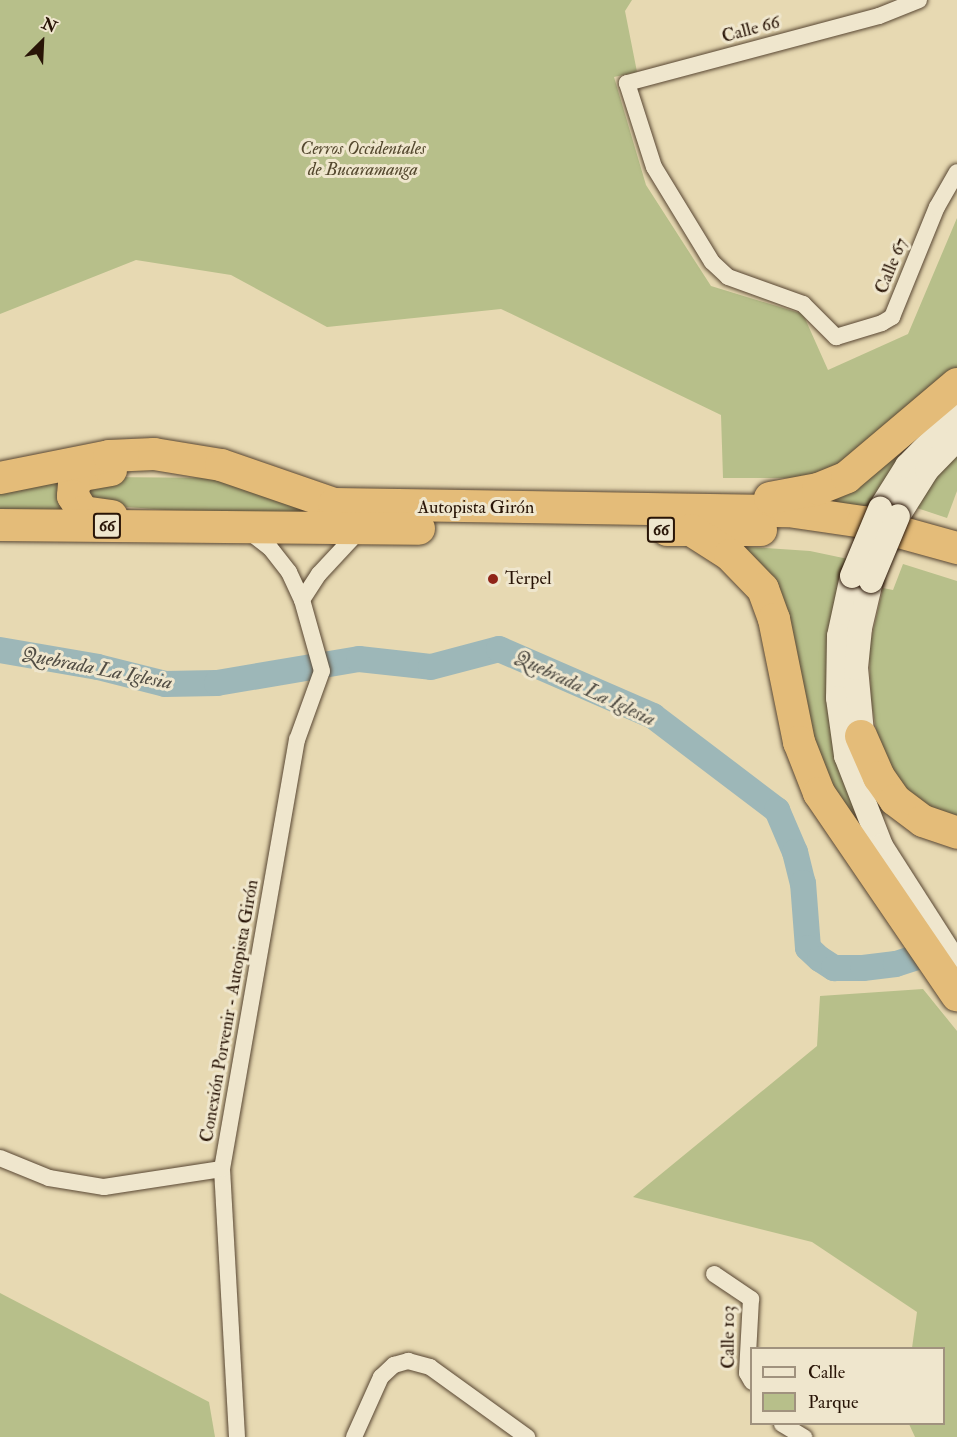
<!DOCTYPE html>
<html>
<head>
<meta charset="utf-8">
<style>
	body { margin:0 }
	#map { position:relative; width:957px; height:1437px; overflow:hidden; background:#e7d9b2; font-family:"IM FELL Double Pica",serif }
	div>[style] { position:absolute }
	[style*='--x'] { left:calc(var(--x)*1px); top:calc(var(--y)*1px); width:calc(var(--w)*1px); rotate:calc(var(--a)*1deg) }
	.green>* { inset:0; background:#b7bf8a }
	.river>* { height:26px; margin:-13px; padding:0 13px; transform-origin:13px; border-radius:13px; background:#9db7b8 }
	.roads { filter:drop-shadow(0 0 2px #584632) drop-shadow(0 0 2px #584632) }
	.street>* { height:16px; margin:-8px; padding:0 8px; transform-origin:8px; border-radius:8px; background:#efe6cd }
	.secondary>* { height:24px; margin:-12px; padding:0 12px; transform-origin:12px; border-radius:12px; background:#efe6cd }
	.highway>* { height:32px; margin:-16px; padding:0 16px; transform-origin:16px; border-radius:16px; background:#e4bc79 }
	.bridges { filter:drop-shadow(0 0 2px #291507) drop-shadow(0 0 2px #291507) }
	.secondary-bridge>* { height:24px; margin:-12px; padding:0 12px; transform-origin:12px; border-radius:12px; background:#efe6cd }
	.dots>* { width:16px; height:16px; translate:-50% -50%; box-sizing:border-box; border:3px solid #efe6cd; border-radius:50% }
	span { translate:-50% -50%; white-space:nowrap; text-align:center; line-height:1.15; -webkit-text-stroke:6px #efe6cd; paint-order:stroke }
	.shield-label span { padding:2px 4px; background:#efe6cd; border:2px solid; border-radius:4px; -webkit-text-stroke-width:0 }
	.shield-label { font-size:16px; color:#291507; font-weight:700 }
	.street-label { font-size:18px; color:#291507 }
	.park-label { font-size:18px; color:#54482e; font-style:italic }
	.poi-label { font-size:18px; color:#291507 }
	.left { translate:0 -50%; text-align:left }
	.water-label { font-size:20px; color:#524e45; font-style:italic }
	.legend { position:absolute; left:750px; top:1347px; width:195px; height:78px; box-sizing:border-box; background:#efe6cd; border:2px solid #a0927e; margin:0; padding:8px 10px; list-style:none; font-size:18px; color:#291507 }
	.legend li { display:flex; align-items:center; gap:12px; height:30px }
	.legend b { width:30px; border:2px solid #a0927e }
	.north { position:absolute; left:12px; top:12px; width:60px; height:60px; -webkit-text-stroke:4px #efe6cd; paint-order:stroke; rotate:24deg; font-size:16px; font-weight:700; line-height:24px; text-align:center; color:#291507 }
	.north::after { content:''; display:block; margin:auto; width:21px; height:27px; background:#291507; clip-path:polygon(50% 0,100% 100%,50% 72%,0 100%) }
</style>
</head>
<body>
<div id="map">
	<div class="green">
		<div style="clip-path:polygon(0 0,632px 0,625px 11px,637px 72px,614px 77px,646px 185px,711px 286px,803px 314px,828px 370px,908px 334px,957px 218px,957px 371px,843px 463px,806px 478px,723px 478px,721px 415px,501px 309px,327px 327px,231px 275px,136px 260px,0 314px)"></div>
		<div style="clip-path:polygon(953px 399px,867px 510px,820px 502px)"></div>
		<div style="clip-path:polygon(957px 453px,957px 491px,947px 518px,917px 508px,930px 484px)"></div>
		<div style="clip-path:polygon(66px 472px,78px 514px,0 513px,0 492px)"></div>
		<div style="clip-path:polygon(101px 477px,224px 478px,345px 512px,282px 519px,89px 504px,84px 484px)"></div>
		<div style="clip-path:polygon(734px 546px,810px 551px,848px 559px,843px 773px,855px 813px,881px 861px,824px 787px)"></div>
		<div style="clip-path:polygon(903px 564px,957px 581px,957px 821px,944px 819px,898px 787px,880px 752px,871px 700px,869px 648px,883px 588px,893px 590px)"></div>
		<div style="clip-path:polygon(923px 989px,957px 1031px,957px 1437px,915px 1437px,909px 1424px,944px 1424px,944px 1348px,912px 1348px,917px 1312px,812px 1242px,633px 1197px,817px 1046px,820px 996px)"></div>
		<div style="clip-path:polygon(0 1293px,209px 1402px,215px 1437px,0 1437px)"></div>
	</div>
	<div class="river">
		<div style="--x:0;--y:650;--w:99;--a:9.8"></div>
		<div style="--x:98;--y:667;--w:69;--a:14.2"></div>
		<div style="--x:165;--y:684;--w:52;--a:-1.1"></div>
		<div style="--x:217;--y:683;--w:144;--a:-9.6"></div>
		<div style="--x:359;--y:659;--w:72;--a:6.3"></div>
		<div style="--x:431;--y:667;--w:70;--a:-14.8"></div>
		<div style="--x:499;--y:649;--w:168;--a:23.5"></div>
		<div style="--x:653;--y:716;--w:156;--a:37.2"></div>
		<div style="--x:777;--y:810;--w:46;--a:66.8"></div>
		<div style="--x:795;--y:852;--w:32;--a:76"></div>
		<div style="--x:803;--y:883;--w:65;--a:85.6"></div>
		<div style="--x:808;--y:948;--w:16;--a:43"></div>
		<div style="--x:820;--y:959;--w:17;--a:33"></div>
		<div style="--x:834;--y:968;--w:29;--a:0"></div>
		<div style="--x:863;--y:968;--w:33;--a:-7"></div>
		<div style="--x:896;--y:964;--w:52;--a:-18.1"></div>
	</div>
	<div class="roads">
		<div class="street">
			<div style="--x:919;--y:0;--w:43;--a:158.2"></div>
			<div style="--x:879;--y:16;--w:261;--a:165.1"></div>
			<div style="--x:627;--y:83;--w:88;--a:72.2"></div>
			<div style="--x:654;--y:167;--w:111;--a:58.6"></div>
			<div style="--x:712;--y:262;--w:22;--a:43"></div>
			<div style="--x:728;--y:277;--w:80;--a:19.8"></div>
			<div style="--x:803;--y:304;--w:47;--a:45"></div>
			<div style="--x:836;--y:337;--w:48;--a:-16.9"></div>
			<div style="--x:882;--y:323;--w:12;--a:-31"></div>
			<div style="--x:892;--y:317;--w:119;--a:-67.8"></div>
			<div style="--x:937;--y:207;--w:40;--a:-60.3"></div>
			<div style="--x:302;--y:600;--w:31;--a:-57"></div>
			<div style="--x:319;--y:574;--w:62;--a:-47"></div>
			<div style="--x:0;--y:1158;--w:53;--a:22.2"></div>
			<div style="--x:49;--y:1178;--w:56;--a:9.3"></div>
			<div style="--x:104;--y:1187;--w:119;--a:-8.7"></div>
			<div style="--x:714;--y:1274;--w:45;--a:34"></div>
			<div style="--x:751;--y:1299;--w:74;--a:93.1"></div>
			<div style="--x:747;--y:1373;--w:10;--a:61"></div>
			<div style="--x:782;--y:1424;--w:26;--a:31"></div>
			<div style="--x:237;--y:1437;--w:268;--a:-93.2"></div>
			<div style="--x:222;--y:1169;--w:436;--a:-80.1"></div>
			<div style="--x:297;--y:740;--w:73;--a:-70.1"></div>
			<div style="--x:322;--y:671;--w:74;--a:-105.7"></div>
			<div style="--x:302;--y:600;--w:31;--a:-115"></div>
			<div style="--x:289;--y:572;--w:31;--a:-128"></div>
			<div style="--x:270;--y:548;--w:31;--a:-142"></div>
			<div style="--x:354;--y:1437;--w:66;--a:-65.8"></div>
			<div style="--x:381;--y:1377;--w:18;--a:-43"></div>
			<div style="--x:394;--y:1365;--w:15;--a:-16"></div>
			<div style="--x:408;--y:1361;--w:23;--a:15"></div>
			<div style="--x:430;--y:1367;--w:120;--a:35.8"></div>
		</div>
		<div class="secondary">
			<div style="--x:880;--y:509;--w:51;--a:-57.9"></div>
			<div style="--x:907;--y:466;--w:71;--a:-45.6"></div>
			<div style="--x:898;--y:516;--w:54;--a:-57.8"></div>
			<div style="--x:927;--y:470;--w:43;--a:-45.9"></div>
			<div style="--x:852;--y:576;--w:61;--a:102.2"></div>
			<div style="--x:839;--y:636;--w:62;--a:90.9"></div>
			<div style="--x:838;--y:698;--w:59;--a:82.1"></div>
			<div style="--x:846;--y:756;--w:97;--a:68.7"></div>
			<div style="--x:881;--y:846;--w:141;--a:57.4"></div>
			<div style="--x:864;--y:754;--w:86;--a:-95.3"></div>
			<div style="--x:856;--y:668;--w:40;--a:-84.3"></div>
			<div style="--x:860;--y:628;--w:48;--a:-76.8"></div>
		</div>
		<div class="highway">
			<div style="--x:111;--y:470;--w:29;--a:170"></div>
			<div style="--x:82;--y:475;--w:12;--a:132"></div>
			<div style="--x:74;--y:484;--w:12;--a:95"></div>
			<div style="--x:73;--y:496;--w:19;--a:58"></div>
			<div style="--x:83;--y:512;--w:29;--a:8"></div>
			<div style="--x:0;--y:478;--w:111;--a:-11.4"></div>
			<div style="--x:109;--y:456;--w:45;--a:-2.5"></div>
			<div style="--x:154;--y:454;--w:68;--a:9.3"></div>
			<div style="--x:221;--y:465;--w:120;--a:19"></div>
			<div style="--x:334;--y:504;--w:454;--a:0.9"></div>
			<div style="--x:788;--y:511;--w:76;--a:8.3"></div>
			<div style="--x:863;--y:522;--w:98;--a:15.5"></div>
			<div style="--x:770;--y:498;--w:49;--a:-10.6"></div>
			<div style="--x:818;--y:489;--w:31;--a:-22"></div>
			<div style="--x:847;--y:477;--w:144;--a:-40.2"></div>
			<div style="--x:0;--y:525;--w:419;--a:0.5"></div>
			<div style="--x:667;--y:530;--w:94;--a:0"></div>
			<div style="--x:691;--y:530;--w:46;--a:32.7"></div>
			<div style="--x:730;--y:555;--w:47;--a:45.9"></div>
			<div style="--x:763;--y:589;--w:32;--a:70"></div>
			<div style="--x:774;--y:619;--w:126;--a:78.5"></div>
			<div style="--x:799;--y:742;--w:55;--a:68.6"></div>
			<div style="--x:819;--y:793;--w:245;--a:55.7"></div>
			<div style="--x:861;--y:736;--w:45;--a:66.3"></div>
			<div style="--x:879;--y:777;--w:28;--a:55"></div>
			<div style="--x:895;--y:800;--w:35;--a:37"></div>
			<div style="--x:923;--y:821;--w:36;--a:19"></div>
		</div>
	</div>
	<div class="bridges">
		<div class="secondary-bridge">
			<div style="--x:852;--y:576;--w:73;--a:-67.3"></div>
			<div style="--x:871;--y:581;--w:70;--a:-67.4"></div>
		</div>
	</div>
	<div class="dots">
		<div style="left:493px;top:579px;background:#8f2418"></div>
	</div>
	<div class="shield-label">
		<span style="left:107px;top:526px">66</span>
		<span style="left:661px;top:530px">66</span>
	</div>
	<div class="street-label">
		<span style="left:751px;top:30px;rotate:-15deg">Calle 66</span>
		<span style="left:892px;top:266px;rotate:-68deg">Calle 67</span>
		<span style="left:476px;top:508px">Autopista Girón</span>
		<span style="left:230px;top:1011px;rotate:-80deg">Conexión Porvenir - Autopista Girón</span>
		<span style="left:729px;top:1337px;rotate:-90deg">Calle 103</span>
	</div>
	<div class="park-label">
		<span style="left:363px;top:160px">Cerros Occidentales<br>de Bucaramanga</span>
	</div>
	<div class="poi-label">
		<span class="left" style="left:505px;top:579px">Terpel</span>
	</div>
	<div class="water-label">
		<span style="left:97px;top:668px;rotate:11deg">Quebrada La Iglesia</span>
		<span style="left:585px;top:688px;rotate:25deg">Quebrada La Iglesia</span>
	</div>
	<ul class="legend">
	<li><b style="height:8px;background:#efe6cd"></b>Calle</li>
	<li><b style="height:16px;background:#b7bf8a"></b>Parque</li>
	</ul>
	<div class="north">N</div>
</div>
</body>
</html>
